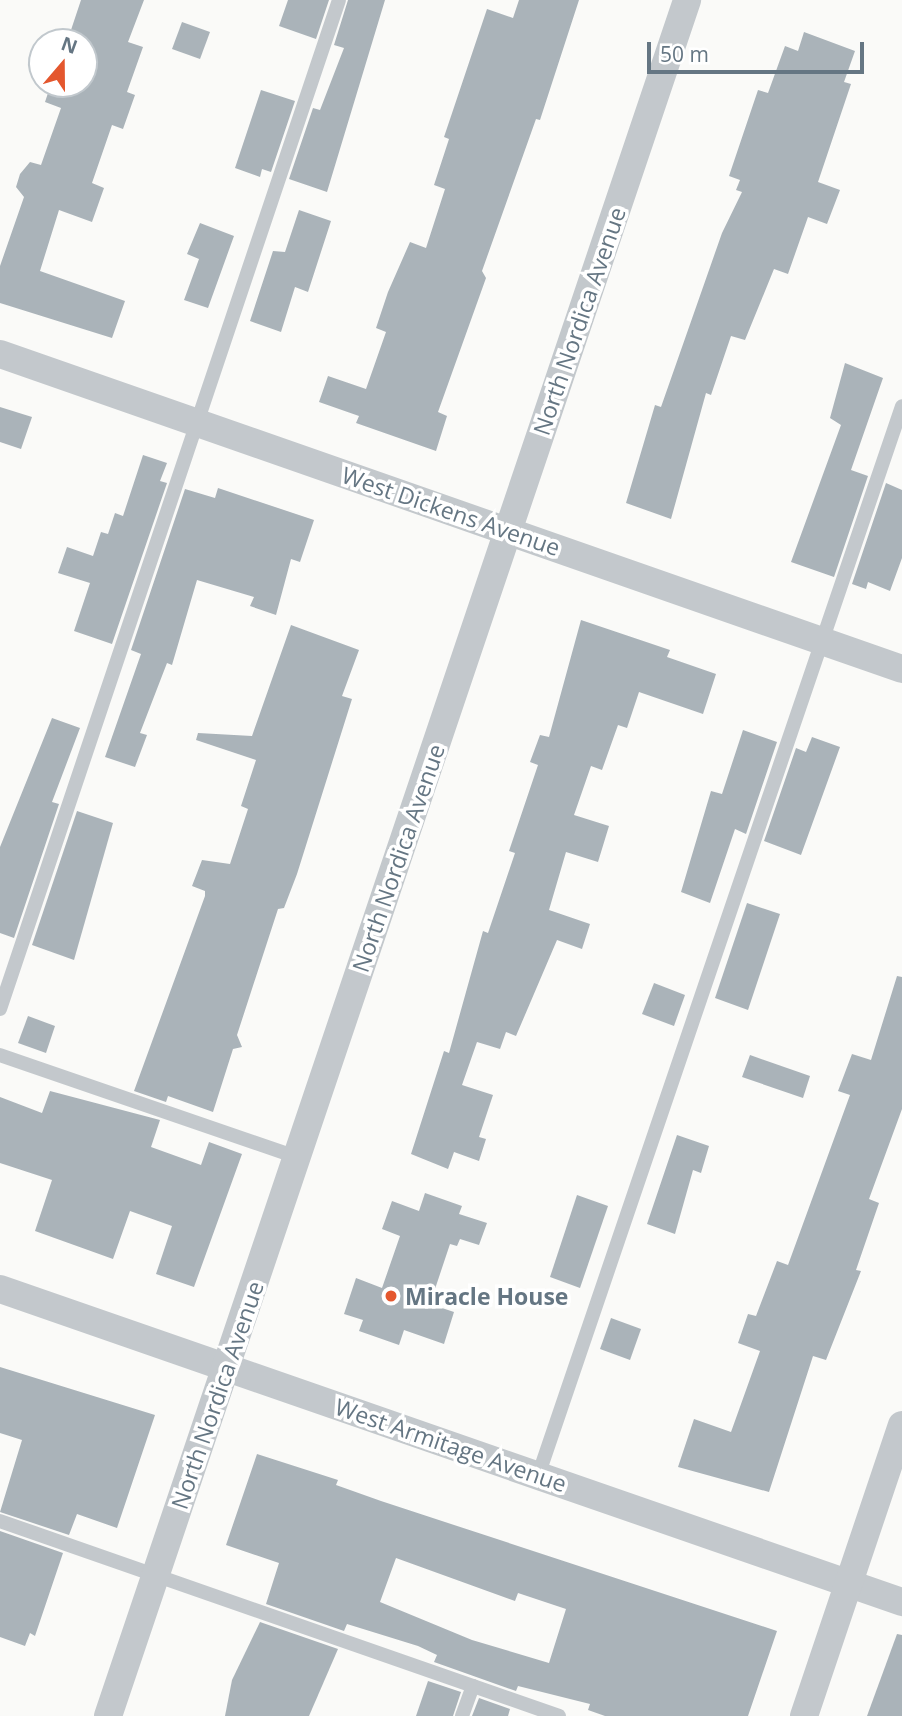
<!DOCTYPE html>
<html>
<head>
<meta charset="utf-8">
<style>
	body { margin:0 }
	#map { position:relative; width:902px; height:1716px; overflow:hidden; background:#fafaf8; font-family:"Open Sans",sans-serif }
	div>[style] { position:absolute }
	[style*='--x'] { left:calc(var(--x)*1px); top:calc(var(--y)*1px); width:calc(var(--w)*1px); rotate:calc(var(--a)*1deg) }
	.building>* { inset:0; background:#aab3b9 }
	.service>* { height:14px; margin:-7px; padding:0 7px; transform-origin:7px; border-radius:7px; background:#c3c8cc }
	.minor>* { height:28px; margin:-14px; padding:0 14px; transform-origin:14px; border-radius:14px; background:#c3c8cc }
	.dots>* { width:19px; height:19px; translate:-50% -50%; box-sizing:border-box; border:4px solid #fff; border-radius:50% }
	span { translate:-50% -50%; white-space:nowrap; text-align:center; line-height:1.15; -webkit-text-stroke:7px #fff; paint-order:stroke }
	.street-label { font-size:23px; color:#657683 }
	.poi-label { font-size:23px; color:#657683; font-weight:700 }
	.left { translate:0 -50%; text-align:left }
	.north { position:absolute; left:28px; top:28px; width:70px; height:70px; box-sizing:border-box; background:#fff; border:2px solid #c1c8cd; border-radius:50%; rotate:20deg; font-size:19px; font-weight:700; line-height:28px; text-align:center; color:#657683 }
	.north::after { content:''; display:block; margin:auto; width:24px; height:32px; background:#e4572e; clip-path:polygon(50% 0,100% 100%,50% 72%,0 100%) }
	.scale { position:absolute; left:647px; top:42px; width:217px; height:32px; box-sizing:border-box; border:4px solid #657683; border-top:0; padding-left:9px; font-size:21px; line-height:24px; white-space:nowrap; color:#657683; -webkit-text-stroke:5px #fff; paint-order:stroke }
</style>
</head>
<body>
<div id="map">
	<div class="building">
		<div style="clip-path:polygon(81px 0,144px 0,128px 42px,143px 47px,127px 92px,135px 95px,123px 129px,112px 125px,92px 183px,104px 188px,92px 222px,59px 210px,40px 271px,125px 301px,112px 338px,0 303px,0 266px,24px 197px,16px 187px,20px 174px,30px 162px,41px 165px,61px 108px,45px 102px,51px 84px,84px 84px,84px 42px,67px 42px)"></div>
		<div style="clip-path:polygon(288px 0,329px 0,316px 39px,279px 26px)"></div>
		<div style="clip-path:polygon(348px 0,385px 0,327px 192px,289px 179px,313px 108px,320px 110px,344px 48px,334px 45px)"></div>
		<div style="clip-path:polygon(519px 0,579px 0,540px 120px,536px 119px,482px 271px,486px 278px,438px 412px,447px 416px,436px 451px,356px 423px,359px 416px,319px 402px,328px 376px,366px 389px,386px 332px,376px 328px,388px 292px,410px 242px,426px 248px,445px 189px,434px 185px,449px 139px,444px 137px,487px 9px,513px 18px)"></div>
		<div style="clip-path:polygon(182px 22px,210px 32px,200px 59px,172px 49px)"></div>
		<div style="clip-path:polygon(804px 32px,855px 51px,844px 82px,851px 84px,818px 182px,840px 190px,827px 224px,808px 217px,788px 274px,774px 269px,745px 340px,731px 336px,711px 395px,706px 393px,671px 519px,626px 503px,655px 405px,661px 407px,722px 233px,742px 192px,736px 190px,740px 180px,729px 176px,758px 90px,768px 93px,785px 46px,798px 51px)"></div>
		<div style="clip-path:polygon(261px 90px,295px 101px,271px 172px,262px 169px,260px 177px,235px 168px)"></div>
		<div style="clip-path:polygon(299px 210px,331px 221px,308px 292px,295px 287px,281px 332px,250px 321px,273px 251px,285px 252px)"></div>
		<div style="clip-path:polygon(200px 223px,234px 236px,208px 308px,184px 300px,199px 259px,187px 254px)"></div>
		<div style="clip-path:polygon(845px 363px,883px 378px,851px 470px,868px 476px,834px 577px,791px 562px,841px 425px,830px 418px)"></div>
		<div style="clip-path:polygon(0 407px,32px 417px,21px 449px,0 442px)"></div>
		<div style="clip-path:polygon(143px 455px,167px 463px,160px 481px,167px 483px,112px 644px,74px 631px,90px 583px,58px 573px,67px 547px,93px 556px,101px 532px,108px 534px,115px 513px,123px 516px)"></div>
		<div style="clip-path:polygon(886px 483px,902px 490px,902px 558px,890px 591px,868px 582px,866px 589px,852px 584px)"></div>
		<div style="clip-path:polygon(218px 488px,314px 520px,300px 562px,291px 559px,276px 615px,250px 606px,254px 597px,197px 580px,172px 665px,167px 663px,140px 733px,147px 735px,135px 767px,105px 757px,141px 654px,131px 650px,185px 489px,215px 498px)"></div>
		<div style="clip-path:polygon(581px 620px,670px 650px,667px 657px,716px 674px,703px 714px,639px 692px,627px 728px,618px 725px,602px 770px,591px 766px,574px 815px,609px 826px,598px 862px,566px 852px,549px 910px,590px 924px,582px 949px,557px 940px,516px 1036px,506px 1032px,500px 1049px,477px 1042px,462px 1085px,493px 1095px,479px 1137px,486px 1139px,479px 1161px,454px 1152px,448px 1169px,411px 1154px,444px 1051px,449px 1053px,483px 931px,488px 933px,515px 853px,509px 851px,538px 765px,530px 762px,540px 735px,549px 737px)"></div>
		<div style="clip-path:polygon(291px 625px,359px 650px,342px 696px,352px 699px,297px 874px,284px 908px,278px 909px,237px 1035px,242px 1047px,233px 1049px,213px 1112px,168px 1096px,166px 1102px,134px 1091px,205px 896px,205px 891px,192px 886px,202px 860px,230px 864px,248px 809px,241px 806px,256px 760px,196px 740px,198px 733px,252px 736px)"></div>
		<div style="clip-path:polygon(52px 718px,80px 728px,52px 802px,59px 804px,14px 938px,0 933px,0 847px)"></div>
		<div style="clip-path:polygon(743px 730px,777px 742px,746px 834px,735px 829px,710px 903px,681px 892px,711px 791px,722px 794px)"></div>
		<div style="clip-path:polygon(812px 737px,840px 747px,801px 855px,764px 841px,796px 748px,806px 752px)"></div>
		<div style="clip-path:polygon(77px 811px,113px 823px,74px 960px,32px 945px)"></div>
		<div style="clip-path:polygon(747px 903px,780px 914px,748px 1010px,715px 998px)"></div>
		<div style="clip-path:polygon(897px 976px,902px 977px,902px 1109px,869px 1199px,879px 1203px,856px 1270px,861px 1271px,826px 1360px,813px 1356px,769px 1492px,678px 1467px,694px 1419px,731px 1432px,760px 1351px,738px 1343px,748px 1314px,756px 1316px,777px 1261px,788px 1265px,850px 1095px,838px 1091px,852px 1054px,871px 1060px)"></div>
		<div style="clip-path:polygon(654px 983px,685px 995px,674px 1026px,642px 1014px)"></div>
		<div style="clip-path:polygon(28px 1016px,55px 1026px,46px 1053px,18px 1043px)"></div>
		<div style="clip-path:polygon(750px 1055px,810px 1076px,803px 1098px,742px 1077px)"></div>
		<div style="clip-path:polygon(50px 1091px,160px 1120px,151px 1147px,201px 1165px,209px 1142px,242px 1154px,194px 1287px,156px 1274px,172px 1226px,130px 1211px,113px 1259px,35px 1231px,52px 1180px,0 1163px,0 1097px,42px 1113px)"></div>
		<div style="clip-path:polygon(677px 1135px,709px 1146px,701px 1173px,693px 1170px,675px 1234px,647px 1224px)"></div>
		<div style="clip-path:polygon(425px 1193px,462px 1206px,459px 1214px,487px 1223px,479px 1245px,460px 1239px,457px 1246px,450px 1244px,430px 1304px,454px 1312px,444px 1344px,404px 1330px,399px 1345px,359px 1331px,363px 1320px,344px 1314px,356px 1278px,382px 1288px,400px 1236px,382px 1229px,392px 1201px,419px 1211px)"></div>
		<div style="clip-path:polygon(577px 1195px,608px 1206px,580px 1288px,550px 1277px)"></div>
		<div style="clip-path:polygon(611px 1318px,641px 1329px,630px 1360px,600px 1349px)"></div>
		<div style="clip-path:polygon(0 1367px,155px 1415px,117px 1528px,77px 1514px,69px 1535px,0 1512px,22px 1440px,0 1433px)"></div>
		<div style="clip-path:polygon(evenodd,257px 1454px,338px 1480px,336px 1485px,381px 1501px,777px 1631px,748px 1716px,605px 1716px,588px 1710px,590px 1704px,518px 1686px,516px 1691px,434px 1662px,437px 1655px,418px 1646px,347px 1624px,344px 1631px,266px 1604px,279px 1563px,226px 1545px,257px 1454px,396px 1558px,515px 1601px,518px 1593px,566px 1609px,549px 1663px,472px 1640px,380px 1602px,396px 1558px)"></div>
		<div style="clip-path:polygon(0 1531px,63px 1553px,35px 1636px,30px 1633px,25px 1646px,0 1637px)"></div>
		<div style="clip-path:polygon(260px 1622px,338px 1649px,309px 1716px,225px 1716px,232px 1680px)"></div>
		<div style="clip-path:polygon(897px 1634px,902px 1635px,902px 1716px,867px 1716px)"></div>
		<div style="clip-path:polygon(428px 1681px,461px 1692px,453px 1716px,416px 1716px)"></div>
		<div style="clip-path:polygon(479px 1698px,510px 1709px,508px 1716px,472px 1716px)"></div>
	</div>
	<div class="service">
		<div style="--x:0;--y:1009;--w:1064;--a:-71.43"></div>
		<div style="--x:0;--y:1055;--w:314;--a:19"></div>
		<div style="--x:538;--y:1476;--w:1130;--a:-71.21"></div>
		<div style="--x:0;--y:1521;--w:592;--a:19.23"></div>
		<div style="--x:462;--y:1716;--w:32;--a:-70"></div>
	</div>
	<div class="minor">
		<div style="--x:0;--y:354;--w:955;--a:19.25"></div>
		<div style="--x:0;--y:1289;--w:955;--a:19.14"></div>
		<div style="--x:108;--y:1716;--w:1811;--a:-71.35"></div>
		<div style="--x:804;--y:1716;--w:307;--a:-71.4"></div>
	</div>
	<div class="dots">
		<div style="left:391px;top:1296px;background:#e4572e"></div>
	</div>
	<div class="street-label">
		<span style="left:579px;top:321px;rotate:-71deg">North Nordica Avenue</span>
		<span style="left:451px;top:511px;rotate:19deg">West Dickens Avenue</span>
		<span style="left:398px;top:858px;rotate:-71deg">North Nordica Avenue</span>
		<span style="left:217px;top:1395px;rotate:-71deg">North Nordica Avenue</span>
		<span style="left:451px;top:1445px;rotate:19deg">West Armitage Avenue</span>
	</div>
	<div class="poi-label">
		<span class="left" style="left:405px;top:1296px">Miracle House</span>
	</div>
	<div class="north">N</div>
	<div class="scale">50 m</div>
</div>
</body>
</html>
